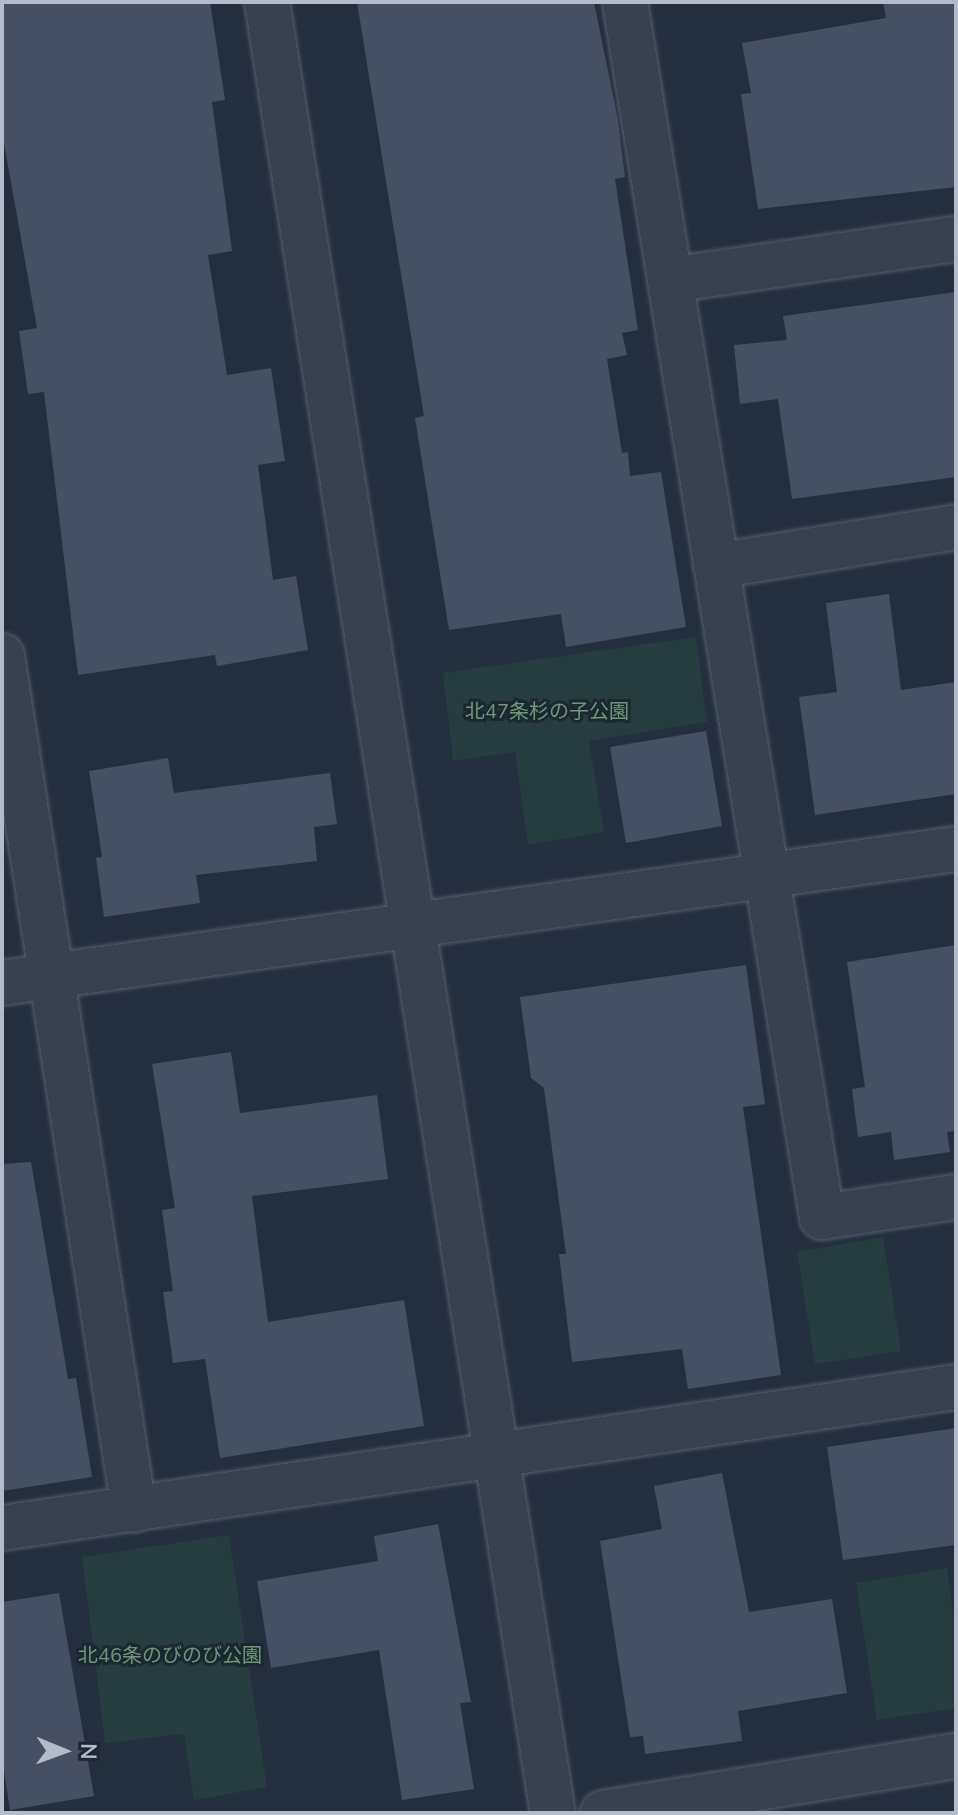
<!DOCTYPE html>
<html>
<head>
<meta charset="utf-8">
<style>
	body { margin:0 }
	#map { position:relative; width:958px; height:1815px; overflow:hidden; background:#242f3e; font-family:"Nunito Sans","Noto Sans JP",sans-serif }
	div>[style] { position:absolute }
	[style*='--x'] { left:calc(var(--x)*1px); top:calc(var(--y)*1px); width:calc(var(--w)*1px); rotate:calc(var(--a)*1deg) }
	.green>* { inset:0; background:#263c3f }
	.building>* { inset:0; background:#455162 }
	.roads { filter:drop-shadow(0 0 2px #565f6c) drop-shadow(0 0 2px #565f6c) }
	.minor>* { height:44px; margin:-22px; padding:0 22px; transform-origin:22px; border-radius:22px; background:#38414e }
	span { translate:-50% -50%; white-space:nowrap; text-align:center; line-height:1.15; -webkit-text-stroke:6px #1d2633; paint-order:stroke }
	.park-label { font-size:20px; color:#6b9a76 }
	.frame { position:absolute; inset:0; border:4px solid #b4bcc9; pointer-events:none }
	.north { position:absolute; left:24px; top:1711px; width:80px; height:80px; -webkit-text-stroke:6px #1d2633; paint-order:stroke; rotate:91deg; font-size:22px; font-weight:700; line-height:32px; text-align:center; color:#b4bcc9 }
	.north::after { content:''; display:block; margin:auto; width:28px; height:36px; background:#b4bcc9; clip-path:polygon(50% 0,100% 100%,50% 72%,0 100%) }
</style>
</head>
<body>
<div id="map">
	<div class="green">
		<div style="clip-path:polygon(696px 637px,707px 722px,589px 741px,604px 832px,528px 845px,515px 752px,453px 761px,443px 673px)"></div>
		<div style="clip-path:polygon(883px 1237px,901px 1351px,815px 1364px,797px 1252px)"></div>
		<div style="clip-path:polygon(229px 1535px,267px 1787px,194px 1800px,184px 1734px,105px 1743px,82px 1557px)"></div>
		<div style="clip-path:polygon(947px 1568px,956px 1634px,956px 1708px,877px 1720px,856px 1583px)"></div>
	</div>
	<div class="building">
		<div style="clip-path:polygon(2px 2px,210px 2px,225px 100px,212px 102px,232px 251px,208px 255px,227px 375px,271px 368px,285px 461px,258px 465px,273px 580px,296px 576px,308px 650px,217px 666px,215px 655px,78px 675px,44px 392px,28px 394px,19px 331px,37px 328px,2px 132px)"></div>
		<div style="clip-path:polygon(357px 2px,594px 2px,618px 120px,625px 177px,615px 179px,638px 330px,622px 333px,627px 355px,607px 359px,622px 453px,628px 452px,630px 476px,661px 472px,686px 627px,566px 647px,561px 614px,449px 630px,415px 418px,424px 416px)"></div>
		<div style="clip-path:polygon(883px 2px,956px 2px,956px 187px,758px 209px,741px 94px,751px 93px,742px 43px,886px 18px)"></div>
		<div style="clip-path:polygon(956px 292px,956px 477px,792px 499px,778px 399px,740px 404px,734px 345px,787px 340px,783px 316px)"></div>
		<div style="clip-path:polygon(889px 594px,901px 690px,956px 682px,956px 794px,815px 815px,799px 697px,837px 692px,826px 603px)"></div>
		<div style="clip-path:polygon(706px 731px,722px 826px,626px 843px,610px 747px)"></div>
		<div style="clip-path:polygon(168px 758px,174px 793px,330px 773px,337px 824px,314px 827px,317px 861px,196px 875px,200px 903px,104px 917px,96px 858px,102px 857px,89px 771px)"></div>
		<div style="clip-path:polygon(956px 945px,956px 1131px,947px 1132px,950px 1152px,894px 1160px,891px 1132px,858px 1137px,852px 1089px,865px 1087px,847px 962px)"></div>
		<div style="clip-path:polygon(746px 965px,765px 1104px,743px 1107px,781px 1375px,688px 1389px,682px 1349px,572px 1362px,559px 1254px,566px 1254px,544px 1088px,531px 1078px,520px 997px)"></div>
		<div style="clip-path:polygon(231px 1052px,240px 1113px,377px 1095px,388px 1179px,252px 1196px,268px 1322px,404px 1300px,424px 1426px,220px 1458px,205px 1359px,173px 1363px,163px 1292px,173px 1291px,162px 1210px,175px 1208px,152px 1064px)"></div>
		<div style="clip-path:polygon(31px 1162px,68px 1379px,76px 1378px,92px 1477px,2px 1491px,2px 1164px)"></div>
		<div style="clip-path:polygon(956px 1428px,956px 1545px,843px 1560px,827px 1447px)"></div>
		<div style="clip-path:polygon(722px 1473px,749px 1612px,832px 1599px,847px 1693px,738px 1711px,742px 1741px,645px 1754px,643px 1736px,630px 1737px,600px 1541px,662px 1529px,654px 1486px)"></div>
		<div style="clip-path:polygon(438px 1524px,471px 1702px,460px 1703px,474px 1789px,402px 1800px,379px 1650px,271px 1668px,257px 1581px,378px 1561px,374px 1536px)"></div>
		<div style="clip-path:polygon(59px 1593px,94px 1796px,10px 1810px,2px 1757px,2px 1602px)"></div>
	</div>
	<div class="roads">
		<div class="minor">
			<div style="--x:267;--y:2;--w:1833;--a:81.03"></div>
			<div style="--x:625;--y:2;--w:1231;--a:80.79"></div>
			<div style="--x:822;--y:1217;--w:135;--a:-8.5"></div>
			<div style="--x:670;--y:280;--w:289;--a:-8.2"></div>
			<div style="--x:716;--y:566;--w:243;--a:-9.2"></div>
			<div style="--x:2;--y:656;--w:864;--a:81.21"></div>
			<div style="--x:2;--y:983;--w:963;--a:-8"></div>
			<div style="--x:2;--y:1528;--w:964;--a:-8.41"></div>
			<div style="--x:603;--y:1813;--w:358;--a:-9.2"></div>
		</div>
	</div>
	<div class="park-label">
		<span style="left:547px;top:711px">北47条杉の子公園</span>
		<span style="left:170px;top:1655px">北46条のびのび公園</span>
	</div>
	<div class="frame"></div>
	<div class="north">N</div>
</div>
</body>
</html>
